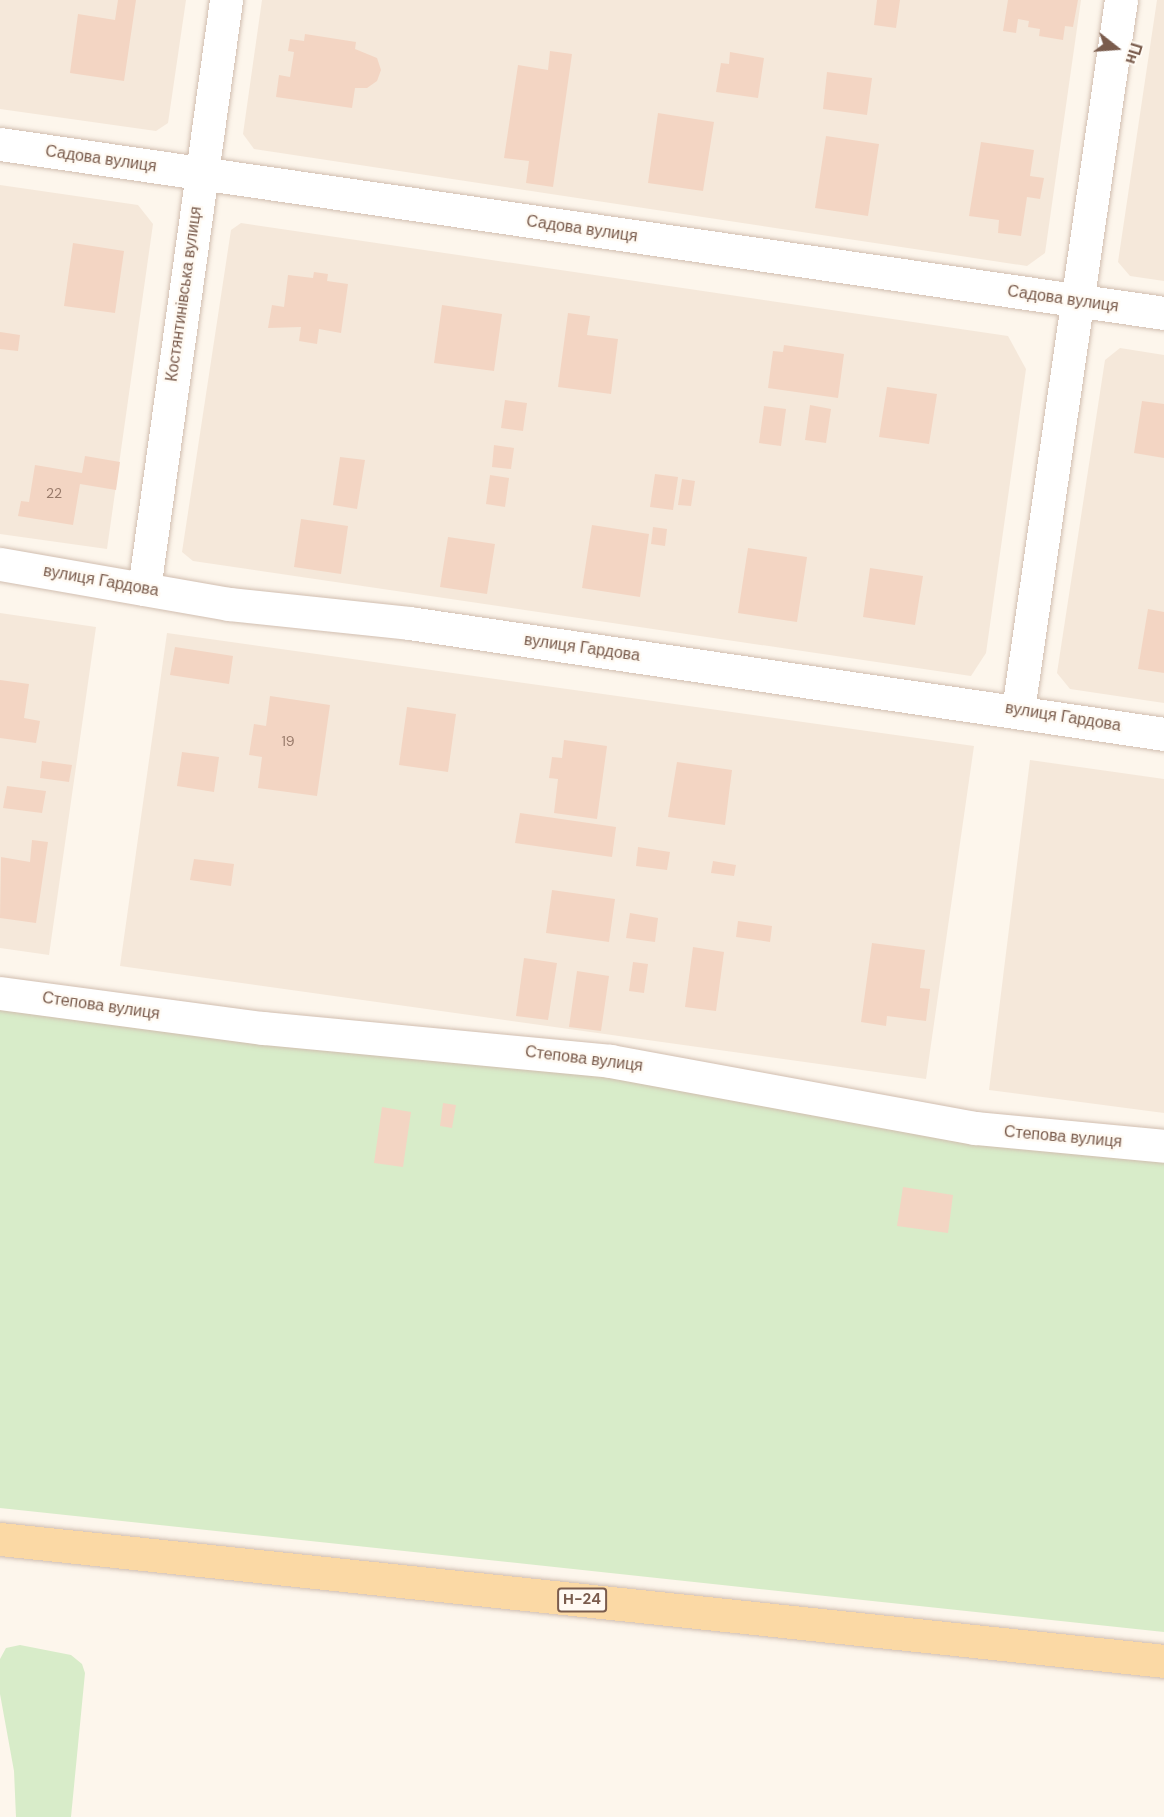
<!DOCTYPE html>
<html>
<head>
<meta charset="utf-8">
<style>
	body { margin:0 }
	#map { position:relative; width:1164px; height:1817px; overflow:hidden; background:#fdf6ec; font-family:"DM Sans",sans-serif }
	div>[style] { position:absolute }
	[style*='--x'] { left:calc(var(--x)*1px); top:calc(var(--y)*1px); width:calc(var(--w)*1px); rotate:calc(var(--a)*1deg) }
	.residential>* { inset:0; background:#f5e8da }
	.green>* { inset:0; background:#d8ecc9 }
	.building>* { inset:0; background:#f3d5c3 }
	.roads { filter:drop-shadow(0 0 2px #d1beb0) drop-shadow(0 0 2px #d1beb0) }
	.minor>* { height:33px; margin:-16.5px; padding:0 16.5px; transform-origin:16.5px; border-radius:16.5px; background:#fff }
	.major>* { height:33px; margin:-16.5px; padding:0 16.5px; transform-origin:16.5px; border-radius:16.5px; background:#fbd9a5 }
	span { translate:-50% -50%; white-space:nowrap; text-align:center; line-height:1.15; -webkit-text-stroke:4.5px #fffaf3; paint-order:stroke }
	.number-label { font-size:14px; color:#987a6a }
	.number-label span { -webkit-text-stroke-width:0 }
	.shield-label span { padding:2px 4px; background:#fffaf3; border:2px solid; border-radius:4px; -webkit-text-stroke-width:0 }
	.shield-label { font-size:15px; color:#7a5c4d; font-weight:700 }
	.street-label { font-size:16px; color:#7a5c4d }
	.north { position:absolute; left:1086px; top:18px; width:60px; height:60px; -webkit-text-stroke:4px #fffaf3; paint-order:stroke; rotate:107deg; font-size:16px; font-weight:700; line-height:24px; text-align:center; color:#7a5c4d }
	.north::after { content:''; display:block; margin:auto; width:21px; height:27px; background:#7a5c4d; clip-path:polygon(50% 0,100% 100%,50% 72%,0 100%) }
</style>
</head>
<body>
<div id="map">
	<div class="residential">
		<div style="clip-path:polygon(0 0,186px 0,168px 123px,156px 131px,0 109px)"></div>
		<div style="clip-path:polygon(262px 0,1081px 0,1045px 253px,1027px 266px,254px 149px,243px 134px)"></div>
		<div style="clip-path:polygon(1157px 0,1164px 0,1164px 281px,1130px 276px,1118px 262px)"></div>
		<div style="clip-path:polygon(0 185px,138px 205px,153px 224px,107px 549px,0 534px)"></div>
		<div style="clip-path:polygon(241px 223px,1008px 336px,1026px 369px,986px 653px,971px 676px,193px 561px,182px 552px,231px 230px)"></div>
		<div style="clip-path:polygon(1120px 348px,1164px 355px,1164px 703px,1070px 689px,1057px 673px,1105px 360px)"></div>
		<div style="clip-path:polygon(0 613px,96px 627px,49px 955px,0 948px)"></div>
		<div style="clip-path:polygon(167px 633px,974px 746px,926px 1079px,120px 966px)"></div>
		<div style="clip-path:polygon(1030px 760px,1164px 779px,1164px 1113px,989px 1090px)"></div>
	</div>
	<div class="green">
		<div style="clip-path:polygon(0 1004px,502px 1061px,1164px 1156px,1164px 1632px,0 1508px)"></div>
		<div style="clip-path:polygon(20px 1645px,71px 1655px,82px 1664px,85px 1673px,71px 1817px,16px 1817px,14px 1771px,0 1694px,0 1659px,6px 1648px)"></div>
	</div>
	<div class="building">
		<div style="clip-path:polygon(118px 0,136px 0,124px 81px,70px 73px,78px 14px,115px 20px)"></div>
		<div style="clip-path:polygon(877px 0,900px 0,896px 28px,874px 25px)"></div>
		<div style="clip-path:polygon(1008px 0,1078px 0,1073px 27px,1065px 26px,1063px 40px,1039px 36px,1040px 29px,1028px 27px,1029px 21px,1018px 19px,1016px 33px,1003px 31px)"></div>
		<div style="clip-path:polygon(305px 34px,356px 42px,355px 49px,377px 58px,381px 70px,377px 81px,367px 88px,355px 88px,352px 108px,276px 97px,279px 75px,290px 77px,294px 52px,288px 51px,290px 39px,304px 41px)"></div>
		<div style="clip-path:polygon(550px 51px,572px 54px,553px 187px,526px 183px,529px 161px,504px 158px,518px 65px,548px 70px)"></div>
		<div style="clip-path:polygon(730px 52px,764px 58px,758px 98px,716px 92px,721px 63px,729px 64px)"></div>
		<div style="clip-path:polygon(827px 72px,872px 78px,867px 115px,823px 109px)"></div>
		<div style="clip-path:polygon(658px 113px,714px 122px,703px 191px,648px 183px)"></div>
		<div style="clip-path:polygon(826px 136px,879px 144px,868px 216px,815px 208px)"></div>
		<div style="clip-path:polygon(981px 142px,1034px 150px,1030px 176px,1044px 178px,1040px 199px,1027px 197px,1021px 236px,998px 233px,999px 220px,969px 216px)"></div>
		<div style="clip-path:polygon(73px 243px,124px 251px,115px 313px,64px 306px)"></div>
		<div style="clip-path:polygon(314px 272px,328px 274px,327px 281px,348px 284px,341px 333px,319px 329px,317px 344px,299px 341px,301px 327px,268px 328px,272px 305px,284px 307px,288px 275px,313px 278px)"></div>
		<div style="clip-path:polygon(442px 305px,502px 314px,494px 371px,434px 363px)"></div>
		<div style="clip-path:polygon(568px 313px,590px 316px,587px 335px,618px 339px,611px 394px,558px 387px)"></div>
		<div style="clip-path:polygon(0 332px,20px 335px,18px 351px,0 349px)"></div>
		<div style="clip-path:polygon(784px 345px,844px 354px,838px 398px,768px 388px,773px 351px,783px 352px)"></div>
		<div style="clip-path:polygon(887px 387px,937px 394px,929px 444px,879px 437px)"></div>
		<div style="clip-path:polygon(505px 400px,527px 403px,523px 431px,501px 428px)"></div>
		<div style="clip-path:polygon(1142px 401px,1164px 404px,1164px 458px,1134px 453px)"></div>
		<div style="clip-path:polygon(810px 405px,831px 409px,826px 443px,805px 440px)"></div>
		<div style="clip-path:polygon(764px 406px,786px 409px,781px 446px,759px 443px)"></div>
		<div style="clip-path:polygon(494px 445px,514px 448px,511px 469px,492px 467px)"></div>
		<div style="clip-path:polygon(85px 456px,120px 462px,116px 490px,80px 484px,73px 525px,18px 516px,21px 501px,29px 502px,35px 465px,82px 473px)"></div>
		<div style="clip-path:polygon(340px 457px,365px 460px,357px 509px,333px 505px)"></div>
		<div style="clip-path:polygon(655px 474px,678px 477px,673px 510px,650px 507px)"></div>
		<div style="clip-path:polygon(490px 475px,509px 478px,505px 507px,486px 504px)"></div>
		<div style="clip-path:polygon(682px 479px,695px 481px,691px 506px,678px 505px)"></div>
		<div style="clip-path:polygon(301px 519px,348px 526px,341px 574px,294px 567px)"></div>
		<div style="clip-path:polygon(592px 525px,649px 534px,640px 597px,582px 588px)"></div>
		<div style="clip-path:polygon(653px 527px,667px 529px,665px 546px,651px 544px)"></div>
		<div style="clip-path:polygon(448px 537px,495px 544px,487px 594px,440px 587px)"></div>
		<div style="clip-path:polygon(748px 548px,807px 557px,797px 622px,738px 613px)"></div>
		<div style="clip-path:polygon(870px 568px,923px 576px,915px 625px,863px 617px)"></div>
		<div style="clip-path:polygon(1148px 609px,1164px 612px,1164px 673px,1138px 669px)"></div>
		<div style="clip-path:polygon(175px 647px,233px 656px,229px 684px,170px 675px)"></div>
		<div style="clip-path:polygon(0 680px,29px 684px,24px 718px,40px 721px,36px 743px,0 738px)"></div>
		<div style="clip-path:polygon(270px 696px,330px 705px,317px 796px,258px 788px,262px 757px,249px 755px,254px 724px,266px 726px)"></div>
		<div style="clip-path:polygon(407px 707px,456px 714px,448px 772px,399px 765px)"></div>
		<div style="clip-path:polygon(564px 740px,607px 746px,597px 819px,554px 813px,558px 779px,549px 778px,552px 757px,562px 758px)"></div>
		<div style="clip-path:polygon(182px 752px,219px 757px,214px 792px,177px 786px)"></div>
		<div style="clip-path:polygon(42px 761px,72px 765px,69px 782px,40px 778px)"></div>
		<div style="clip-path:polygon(677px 762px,732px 770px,725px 825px,668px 817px)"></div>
		<div style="clip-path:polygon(7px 786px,46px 791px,42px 813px,3px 808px)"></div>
		<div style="clip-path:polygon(520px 813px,616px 827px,612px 857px,515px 843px)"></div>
		<div style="clip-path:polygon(32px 840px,48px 842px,36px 923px,0 918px,1px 857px,30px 862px)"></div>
		<div style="clip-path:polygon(638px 847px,670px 852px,667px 870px,636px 866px)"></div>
		<div style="clip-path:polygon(194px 859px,234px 864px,231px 886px,190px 880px)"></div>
		<div style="clip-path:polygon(713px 861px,736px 865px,734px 876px,711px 873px)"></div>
		<div style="clip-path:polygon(552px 890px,615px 899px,609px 942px,546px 933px)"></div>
		<div style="clip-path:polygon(630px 913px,658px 918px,655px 942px,626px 938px)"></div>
		<div style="clip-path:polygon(738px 921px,772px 926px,770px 942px,736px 937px)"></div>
		<div style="clip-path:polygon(872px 943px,925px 950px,920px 988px,930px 989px,926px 1021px,887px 1016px,886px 1026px,861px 1022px)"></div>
		<div style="clip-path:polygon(693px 947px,724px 952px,716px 1011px,685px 1007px)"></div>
		<div style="clip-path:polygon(524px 958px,557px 963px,548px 1020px,516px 1016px)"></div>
		<div style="clip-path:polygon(633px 962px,648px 964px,644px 993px,629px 991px)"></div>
		<div style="clip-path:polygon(577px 971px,609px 976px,601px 1031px,569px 1027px)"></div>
		<div style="clip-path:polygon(443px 1103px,456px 1105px,452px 1128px,440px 1126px)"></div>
		<div style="clip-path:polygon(382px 1107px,411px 1112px,403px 1167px,374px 1163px)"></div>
		<div style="clip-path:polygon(903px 1187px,953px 1195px,948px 1233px,897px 1226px)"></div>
	</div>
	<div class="roads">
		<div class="minor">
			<div style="--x:0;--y:144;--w:1176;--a:8.26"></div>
			<div style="--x:0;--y:564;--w:232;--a:9.9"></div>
			<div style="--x:229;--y:604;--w:181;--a:6"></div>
			<div style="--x:409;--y:623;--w:763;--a:8.36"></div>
			<div style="--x:144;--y:589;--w:595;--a:-82.07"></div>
			<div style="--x:1018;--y:710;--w:717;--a:-81.75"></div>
			<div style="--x:0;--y:993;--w:265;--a:7.6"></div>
			<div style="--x:263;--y:1028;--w:349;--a:5.4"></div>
			<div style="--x:610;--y:1061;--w:371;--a:10.4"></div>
			<div style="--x:975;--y:1128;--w:190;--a:5.4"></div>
		</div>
		<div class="major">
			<div style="--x:0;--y:1539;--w:1170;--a:5.98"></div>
		</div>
	</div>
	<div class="number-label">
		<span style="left:54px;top:493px">22</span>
		<span style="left:288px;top:741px">19</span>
	</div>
	<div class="shield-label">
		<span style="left:582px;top:1600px">Н-24</span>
	</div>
	<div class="street-label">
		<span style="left:101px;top:159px;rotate:8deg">Садова вулиця</span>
		<span style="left:582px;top:229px;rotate:8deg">Садова вулиця</span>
		<span style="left:184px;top:294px;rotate:-82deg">Костянтинівська вулиця</span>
		<span style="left:1063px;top:299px;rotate:8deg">Садова вулиця</span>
		<span style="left:101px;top:581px;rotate:10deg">вулиця Гардова</span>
		<span style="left:582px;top:648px;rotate:8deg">вулиця Гардова</span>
		<span style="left:1063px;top:717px;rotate:9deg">вулиця Гардова</span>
		<span style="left:101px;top:1006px;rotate:8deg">Степова вулиця</span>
		<span style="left:584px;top:1059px;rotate:7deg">Степова вулиця</span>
		<span style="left:1063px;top:1137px;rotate:5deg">Степова вулиця</span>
	</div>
	<div class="north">Пн</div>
</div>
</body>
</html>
